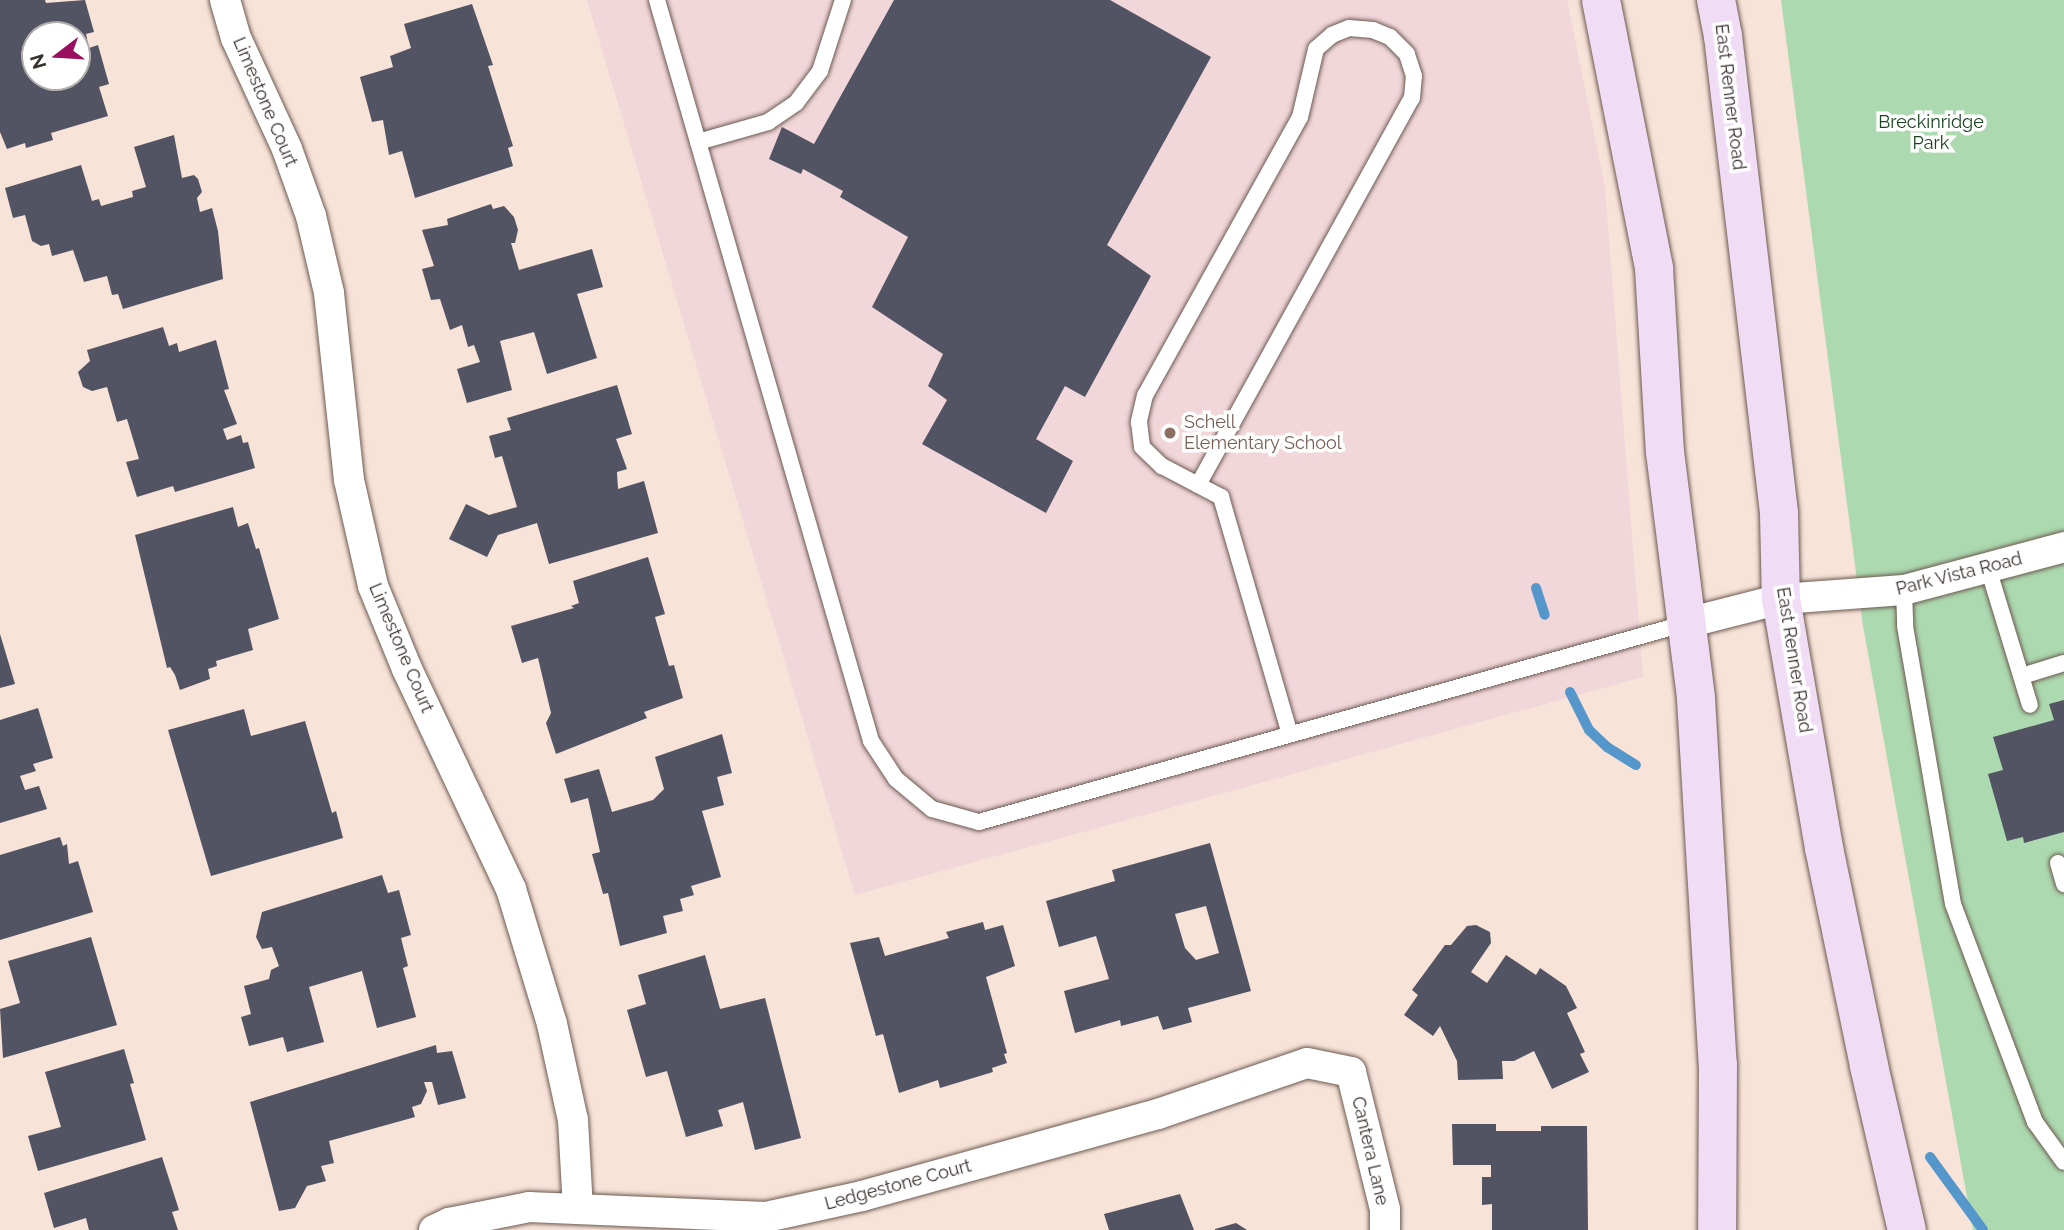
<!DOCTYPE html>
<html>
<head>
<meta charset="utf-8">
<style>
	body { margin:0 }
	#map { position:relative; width:2064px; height:1230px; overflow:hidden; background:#f8e3d8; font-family:Raleway,sans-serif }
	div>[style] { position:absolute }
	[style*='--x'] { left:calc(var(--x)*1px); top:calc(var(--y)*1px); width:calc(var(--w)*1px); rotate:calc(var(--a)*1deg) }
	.education>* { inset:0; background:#f1d6da }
	.green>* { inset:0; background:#acd9af }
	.stream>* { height:10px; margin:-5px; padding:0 5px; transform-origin:5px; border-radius:5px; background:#5596cb }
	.building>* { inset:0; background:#525363 }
	.roads { filter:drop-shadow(0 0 2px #6c5a51) drop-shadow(0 0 2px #6c5a51) }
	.service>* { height:16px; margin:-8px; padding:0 8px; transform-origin:8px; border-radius:8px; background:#fff }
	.minor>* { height:30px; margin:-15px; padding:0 15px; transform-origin:15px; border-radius:15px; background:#fff }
	.secondary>* { height:38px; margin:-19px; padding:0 19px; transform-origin:19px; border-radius:19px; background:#f0ddf5 }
	.dots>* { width:19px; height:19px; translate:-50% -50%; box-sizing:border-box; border:4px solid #fff; border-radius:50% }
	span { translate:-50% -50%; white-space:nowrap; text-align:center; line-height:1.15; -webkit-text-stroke:7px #fff; paint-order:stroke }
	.street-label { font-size:18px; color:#39312d }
	.park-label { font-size:18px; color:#18441e }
	.education-label { font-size:18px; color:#785e54 }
	.left { translate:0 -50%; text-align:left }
	.north { position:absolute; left:21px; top:21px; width:70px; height:70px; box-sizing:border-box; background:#fff; border:2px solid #b0adab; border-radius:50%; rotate:253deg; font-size:19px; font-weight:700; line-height:28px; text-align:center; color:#39312d }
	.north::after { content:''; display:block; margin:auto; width:24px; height:32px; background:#9a0e5f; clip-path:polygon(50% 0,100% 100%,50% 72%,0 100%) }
</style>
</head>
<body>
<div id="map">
	<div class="education">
		<div style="clip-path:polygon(587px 0,1567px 0,1605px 188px,1643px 677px,855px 895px)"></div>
	</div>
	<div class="green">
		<div style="clip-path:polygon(1781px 0,2064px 0,2064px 1230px,1973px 1230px,1863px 626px)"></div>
	</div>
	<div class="stream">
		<div style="--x:1536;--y:588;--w:28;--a:72"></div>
		<div style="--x:1570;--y:692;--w:42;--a:63.4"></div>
		<div style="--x:1589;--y:730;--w:25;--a:43"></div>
		<div style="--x:1607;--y:747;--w:34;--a:32"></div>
		<div style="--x:1930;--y:1157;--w:90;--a:54"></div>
	</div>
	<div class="building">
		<div style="clip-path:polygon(evenodd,0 0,45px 0,46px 3px,85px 0,94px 32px,86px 34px,89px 48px,98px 45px,109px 84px,99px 87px,108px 116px,51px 133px,53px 140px,26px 148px,25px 143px,7px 149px,0 132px,0 0,35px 35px,77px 35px,77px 77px,35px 77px,35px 35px)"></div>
		<div style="clip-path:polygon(894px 0,1110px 0,1211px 57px,1107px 245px,1151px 276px,1085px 397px,1065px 386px,1036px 439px,1073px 461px,1046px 513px,922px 444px,947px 400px,928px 386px,943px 354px,872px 307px,908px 237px,840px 197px,843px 191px,803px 169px,801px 174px,769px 159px,782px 127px,814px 144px)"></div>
		<div style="clip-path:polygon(472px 4px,493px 65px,488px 66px,513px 146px,508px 148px,513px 166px,415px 198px,402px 151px,389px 155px,383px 120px,372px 122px,360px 77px,393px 67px,390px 56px,411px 48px,404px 24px)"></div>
		<div style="clip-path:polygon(174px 135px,182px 178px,194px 175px,198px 179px,202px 192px,197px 198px,200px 212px,212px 208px,218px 231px,223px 279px,123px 309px,118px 294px,112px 295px,107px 276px,84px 282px,73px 250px,52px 256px,49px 244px,41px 246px,32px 241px,25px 215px,13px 218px,5px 188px,81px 165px,92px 201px,99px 199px,101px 206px,133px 197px,132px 191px,146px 187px,134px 147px)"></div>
		<div style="clip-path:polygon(491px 204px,493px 209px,504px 206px,514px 217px,518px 230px,515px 243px,511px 243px,519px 270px,592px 249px,603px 287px,577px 294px,597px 358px,547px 374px,534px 332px,500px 341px,512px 390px,467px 403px,457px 369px,480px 362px,474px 345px,468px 347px,462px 325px,450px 330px,440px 299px,431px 300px,422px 269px,434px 266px,422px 230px,448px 225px,447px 219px)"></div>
		<div style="clip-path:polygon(163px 327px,169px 346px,177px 343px,179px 352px,216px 340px,229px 389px,224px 390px,237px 424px,223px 429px,227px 440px,241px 435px,243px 443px,248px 442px,255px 468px,175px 492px,173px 486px,137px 497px,126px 462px,139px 459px,127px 419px,117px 422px,107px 387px,92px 391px,83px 387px,78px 372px,90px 361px,87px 350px)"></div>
		<div style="clip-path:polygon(617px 385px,632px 434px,616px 439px,627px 469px,617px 472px,618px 489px,644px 481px,658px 533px,549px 564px,537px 523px,498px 535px,487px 557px,449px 539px,466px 504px,489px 515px,517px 507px,502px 456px,495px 458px,489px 436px,511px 430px,507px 418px)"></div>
		<div style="clip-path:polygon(233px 507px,238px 527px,248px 523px,256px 549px,259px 548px,279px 619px,248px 629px,253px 650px,216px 661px,217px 666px,208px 669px,210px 679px,180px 690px,175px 675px,170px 667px,167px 668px,135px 535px)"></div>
		<div style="clip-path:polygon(648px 557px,665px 614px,655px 617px,669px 666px,674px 665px,683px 698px,644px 712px,647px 718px,556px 754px,546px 723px,551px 713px,538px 658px,522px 663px,511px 626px,574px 608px,571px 606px,579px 603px,573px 581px)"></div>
		<div style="clip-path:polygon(0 634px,15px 684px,0 688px)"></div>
		<div style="clip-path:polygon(2064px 700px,2064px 832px,2024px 843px,2023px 837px,2007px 841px,1988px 774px,2003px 770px,1993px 737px,2054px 720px,2049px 704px)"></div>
		<div style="clip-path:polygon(38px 708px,53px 758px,33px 764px,36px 771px,20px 776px,25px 790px,39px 786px,47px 809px,0 823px,0 720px)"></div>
		<div style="clip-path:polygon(244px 709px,251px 736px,305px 721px,332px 813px,336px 811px,343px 838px,211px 876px,168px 730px)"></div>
		<div style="clip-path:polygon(722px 734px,732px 773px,717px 777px,724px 805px,702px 811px,721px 877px,691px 886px,694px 895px,680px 899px,683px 911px,663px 916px,667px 933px,620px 946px,608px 893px,603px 894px,592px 854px,600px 852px,588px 798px,571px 803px,564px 779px,599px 769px,612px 812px,653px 800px,664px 789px,655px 757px)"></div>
		<div style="clip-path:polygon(60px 837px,63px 846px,67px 844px,69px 864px,78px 861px,93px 912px,0 940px,0 855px)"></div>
		<div style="clip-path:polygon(evenodd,1210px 843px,1251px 991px,1188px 1008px,1192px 1022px,1163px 1030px,1158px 1016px,1121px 1026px,1120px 1020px,1075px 1033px,1064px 991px,1109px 979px,1096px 936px,1059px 947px,1046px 901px,1115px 881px,1112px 870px,1210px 843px,1206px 906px,1219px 953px,1196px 960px,1185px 948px,1175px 914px,1206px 906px)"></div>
		<div style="clip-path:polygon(382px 875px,388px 893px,399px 890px,411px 935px,401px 938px,408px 966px,403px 968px,416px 1017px,377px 1028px,362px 971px,309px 987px,324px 1042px,287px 1052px,283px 1037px,249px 1046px,241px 1017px,251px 1014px,244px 986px,269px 979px,271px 970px,279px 966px,272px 947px,262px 949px,256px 937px,262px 912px)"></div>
		<div style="clip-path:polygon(983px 922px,985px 930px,1003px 925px,1015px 966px,986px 977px,1007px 1053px,1004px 1054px,1007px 1063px,992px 1068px,993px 1072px,940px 1088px,938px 1080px,899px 1093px,883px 1034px,876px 1036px,850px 943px,879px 937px,885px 956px,949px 938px,946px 932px)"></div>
		<div style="clip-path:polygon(1476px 925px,1490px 932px,1491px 943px,1471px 972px,1487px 983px,1506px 955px,1536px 975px,1540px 968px,1566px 986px,1577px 1008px,1567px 1013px,1585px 1052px,1580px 1054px,1589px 1072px,1552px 1089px,1534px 1051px,1514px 1061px,1502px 1061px,1503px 1079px,1458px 1080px,1457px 1061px,1440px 1026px,1433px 1036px,1404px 1015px,1418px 995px,1412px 990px,1445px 945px,1451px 945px,1467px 926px)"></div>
		<div style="clip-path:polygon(91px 937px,117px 1025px,3px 1058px,0 1009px,20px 1003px,8px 961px)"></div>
		<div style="clip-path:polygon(705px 955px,720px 1009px,765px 998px,801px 1138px,755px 1150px,743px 1102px,718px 1110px,723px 1126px,686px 1137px,667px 1071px,646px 1077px,627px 1010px,646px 1004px,638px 975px)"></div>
		<div style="clip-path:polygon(436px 1045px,437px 1053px,452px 1051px,466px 1098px,438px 1105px,432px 1082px,424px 1082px,427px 1091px,421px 1104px,412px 1107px,415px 1117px,329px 1141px,334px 1163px,321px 1166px,326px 1181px,307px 1186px,295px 1208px,279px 1211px,250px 1102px)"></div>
		<div style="clip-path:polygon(124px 1049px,134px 1083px,130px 1084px,146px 1140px,38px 1171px,28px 1136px,61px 1127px,45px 1072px)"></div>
		<div style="clip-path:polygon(1452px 1124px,1496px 1124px,1496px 1131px,1541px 1131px,1541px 1126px,1587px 1126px,1588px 1230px,1492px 1230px,1492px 1204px,1482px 1205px,1482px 1177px,1491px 1177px,1491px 1165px,1453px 1165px)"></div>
		<div style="clip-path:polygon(162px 1157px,179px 1210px,172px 1212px,178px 1230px,89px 1230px,86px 1218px,54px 1228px,44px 1193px)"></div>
		<div style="clip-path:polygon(1180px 1194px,1194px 1230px,1109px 1230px,1104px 1214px)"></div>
		<div style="clip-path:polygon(1236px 1223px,1247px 1230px,1215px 1230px,1215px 1229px)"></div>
	</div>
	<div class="roads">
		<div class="service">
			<div style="--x:657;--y:0;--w:771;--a:73.89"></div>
			<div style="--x:871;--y:741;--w:45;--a:56.7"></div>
			<div style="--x:896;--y:779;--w:47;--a:39.8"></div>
			<div style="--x:932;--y:809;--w:49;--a:15.5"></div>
			<div style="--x:979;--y:822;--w:735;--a:-15.7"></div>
			<div style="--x:698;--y:142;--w:73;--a:-15.9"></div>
			<div style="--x:768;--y:122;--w:34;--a:-34"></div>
			<div style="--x:796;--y:103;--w:40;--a:-53"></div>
			<div style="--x:820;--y:71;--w:75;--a:-72.1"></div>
			<div style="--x:1198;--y:485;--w:442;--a:-61.1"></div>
			<div style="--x:1412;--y:98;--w:22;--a:-85"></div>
			<div style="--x:1414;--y:76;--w:23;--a:-108"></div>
			<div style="--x:1407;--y:54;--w:24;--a:-135"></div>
			<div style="--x:1390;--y:37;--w:18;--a:-158"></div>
			<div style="--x:1373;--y:30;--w:24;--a:-175"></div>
			<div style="--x:1349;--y:28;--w:18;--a:158"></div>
			<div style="--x:1332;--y:35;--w:21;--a:139"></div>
			<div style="--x:1316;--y:49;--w:70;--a:103.2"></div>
			<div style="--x:1300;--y:117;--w:318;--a:119.1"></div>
			<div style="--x:1145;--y:395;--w:28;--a:103"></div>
			<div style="--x:1139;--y:422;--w:25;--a:83"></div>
			<div style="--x:1142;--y:447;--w:28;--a:44"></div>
			<div style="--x:1162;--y:466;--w:67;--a:27.7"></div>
			<div style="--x:1221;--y:497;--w:247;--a:73.8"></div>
			<div style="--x:1988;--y:568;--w:143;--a:73"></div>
			<div style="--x:1904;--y:590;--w:36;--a:88"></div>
			<div style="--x:1905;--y:626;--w:282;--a:80.2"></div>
			<div style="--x:1953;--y:904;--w:233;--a:69.4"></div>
			<div style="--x:2035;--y:1122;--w:49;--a:54.1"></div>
			<div style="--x:2022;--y:676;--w:44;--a:-17.2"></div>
			<div style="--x:2058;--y:863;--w:22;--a:74"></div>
		</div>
		<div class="minor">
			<div style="--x:225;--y:0;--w:40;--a:74"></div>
			<div style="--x:236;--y:38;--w:122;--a:65.3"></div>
			<div style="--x:287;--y:149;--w:71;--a:70.3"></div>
			<div style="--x:311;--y:216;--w:79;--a:76.8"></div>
			<div style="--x:329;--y:293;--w:188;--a:83.9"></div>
			<div style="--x:349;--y:480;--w:109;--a:77.2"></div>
			<div style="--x:373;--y:586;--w:90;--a:67.7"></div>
			<div style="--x:407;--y:669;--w:243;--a:64.7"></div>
			<div style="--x:511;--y:889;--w:141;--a:73.1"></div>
			<div style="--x:552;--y:1024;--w:98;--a:77.7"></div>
			<div style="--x:573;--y:1120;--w:89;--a:86.8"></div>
			<div style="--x:1687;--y:623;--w:97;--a:-14.3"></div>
			<div style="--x:1781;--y:599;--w:123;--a:-4.2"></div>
			<div style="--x:1904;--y:590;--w:166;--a:-15"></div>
			<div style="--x:434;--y:1230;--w:17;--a:-25"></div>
			<div style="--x:449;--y:1223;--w:82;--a:-11.3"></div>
			<div style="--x:529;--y:1207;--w:237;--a:2.4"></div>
			<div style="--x:766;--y:1217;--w:98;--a:-12.3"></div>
			<div style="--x:862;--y:1196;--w:307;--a:-15.5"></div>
			<div style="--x:1158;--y:1114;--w:157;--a:-18.9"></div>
			<div style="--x:1307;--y:1063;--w:45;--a:11.6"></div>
			<div style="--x:1351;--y:1072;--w:141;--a:76.1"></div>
			<div style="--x:1385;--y:1209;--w:21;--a:90"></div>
		</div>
		<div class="secondary">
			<div style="--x:1601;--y:0;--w:273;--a:78.8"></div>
			<div style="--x:1654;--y:268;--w:184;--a:86.6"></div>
			<div style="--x:1665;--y:452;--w:249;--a:82.8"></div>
			<div style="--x:1696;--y:699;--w:366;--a:86.6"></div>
			<div style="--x:1718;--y:1064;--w:166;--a:90.3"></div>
			<div style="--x:1716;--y:0;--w:37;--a:79"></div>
			<div style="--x:1723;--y:36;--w:481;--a:83.3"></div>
			<div style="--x:1779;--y:514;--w:85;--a:88.7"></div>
			<div style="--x:1781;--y:599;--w:253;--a:80.2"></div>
			<div style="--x:1824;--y:848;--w:223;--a:78.3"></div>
			<div style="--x:1869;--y:1066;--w:168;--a:77"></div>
		</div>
	</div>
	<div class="dots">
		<div style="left:1170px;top:433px;background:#8d6e63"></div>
	</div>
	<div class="street-label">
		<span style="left:1730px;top:97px;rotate:83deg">East Renner Road</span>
		<span style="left:265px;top:102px;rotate:67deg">Limestone Court</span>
		<span style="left:1959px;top:574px;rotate:-14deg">Park Vista Road</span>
		<span style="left:401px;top:648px;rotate:67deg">Limestone Court</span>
		<span style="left:1794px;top:660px;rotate:81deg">East Renner Road</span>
		<span style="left:1370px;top:1151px;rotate:77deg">Cantera Lane</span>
		<span style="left:898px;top:1185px;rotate:-15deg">Ledgestone Court</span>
	</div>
	<div class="park-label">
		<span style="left:1931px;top:133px">Breckinridge<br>Park</span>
	</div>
	<div class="education-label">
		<span class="left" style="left:1184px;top:433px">Schell<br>Elementary School</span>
	</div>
	<div class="north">N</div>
</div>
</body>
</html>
